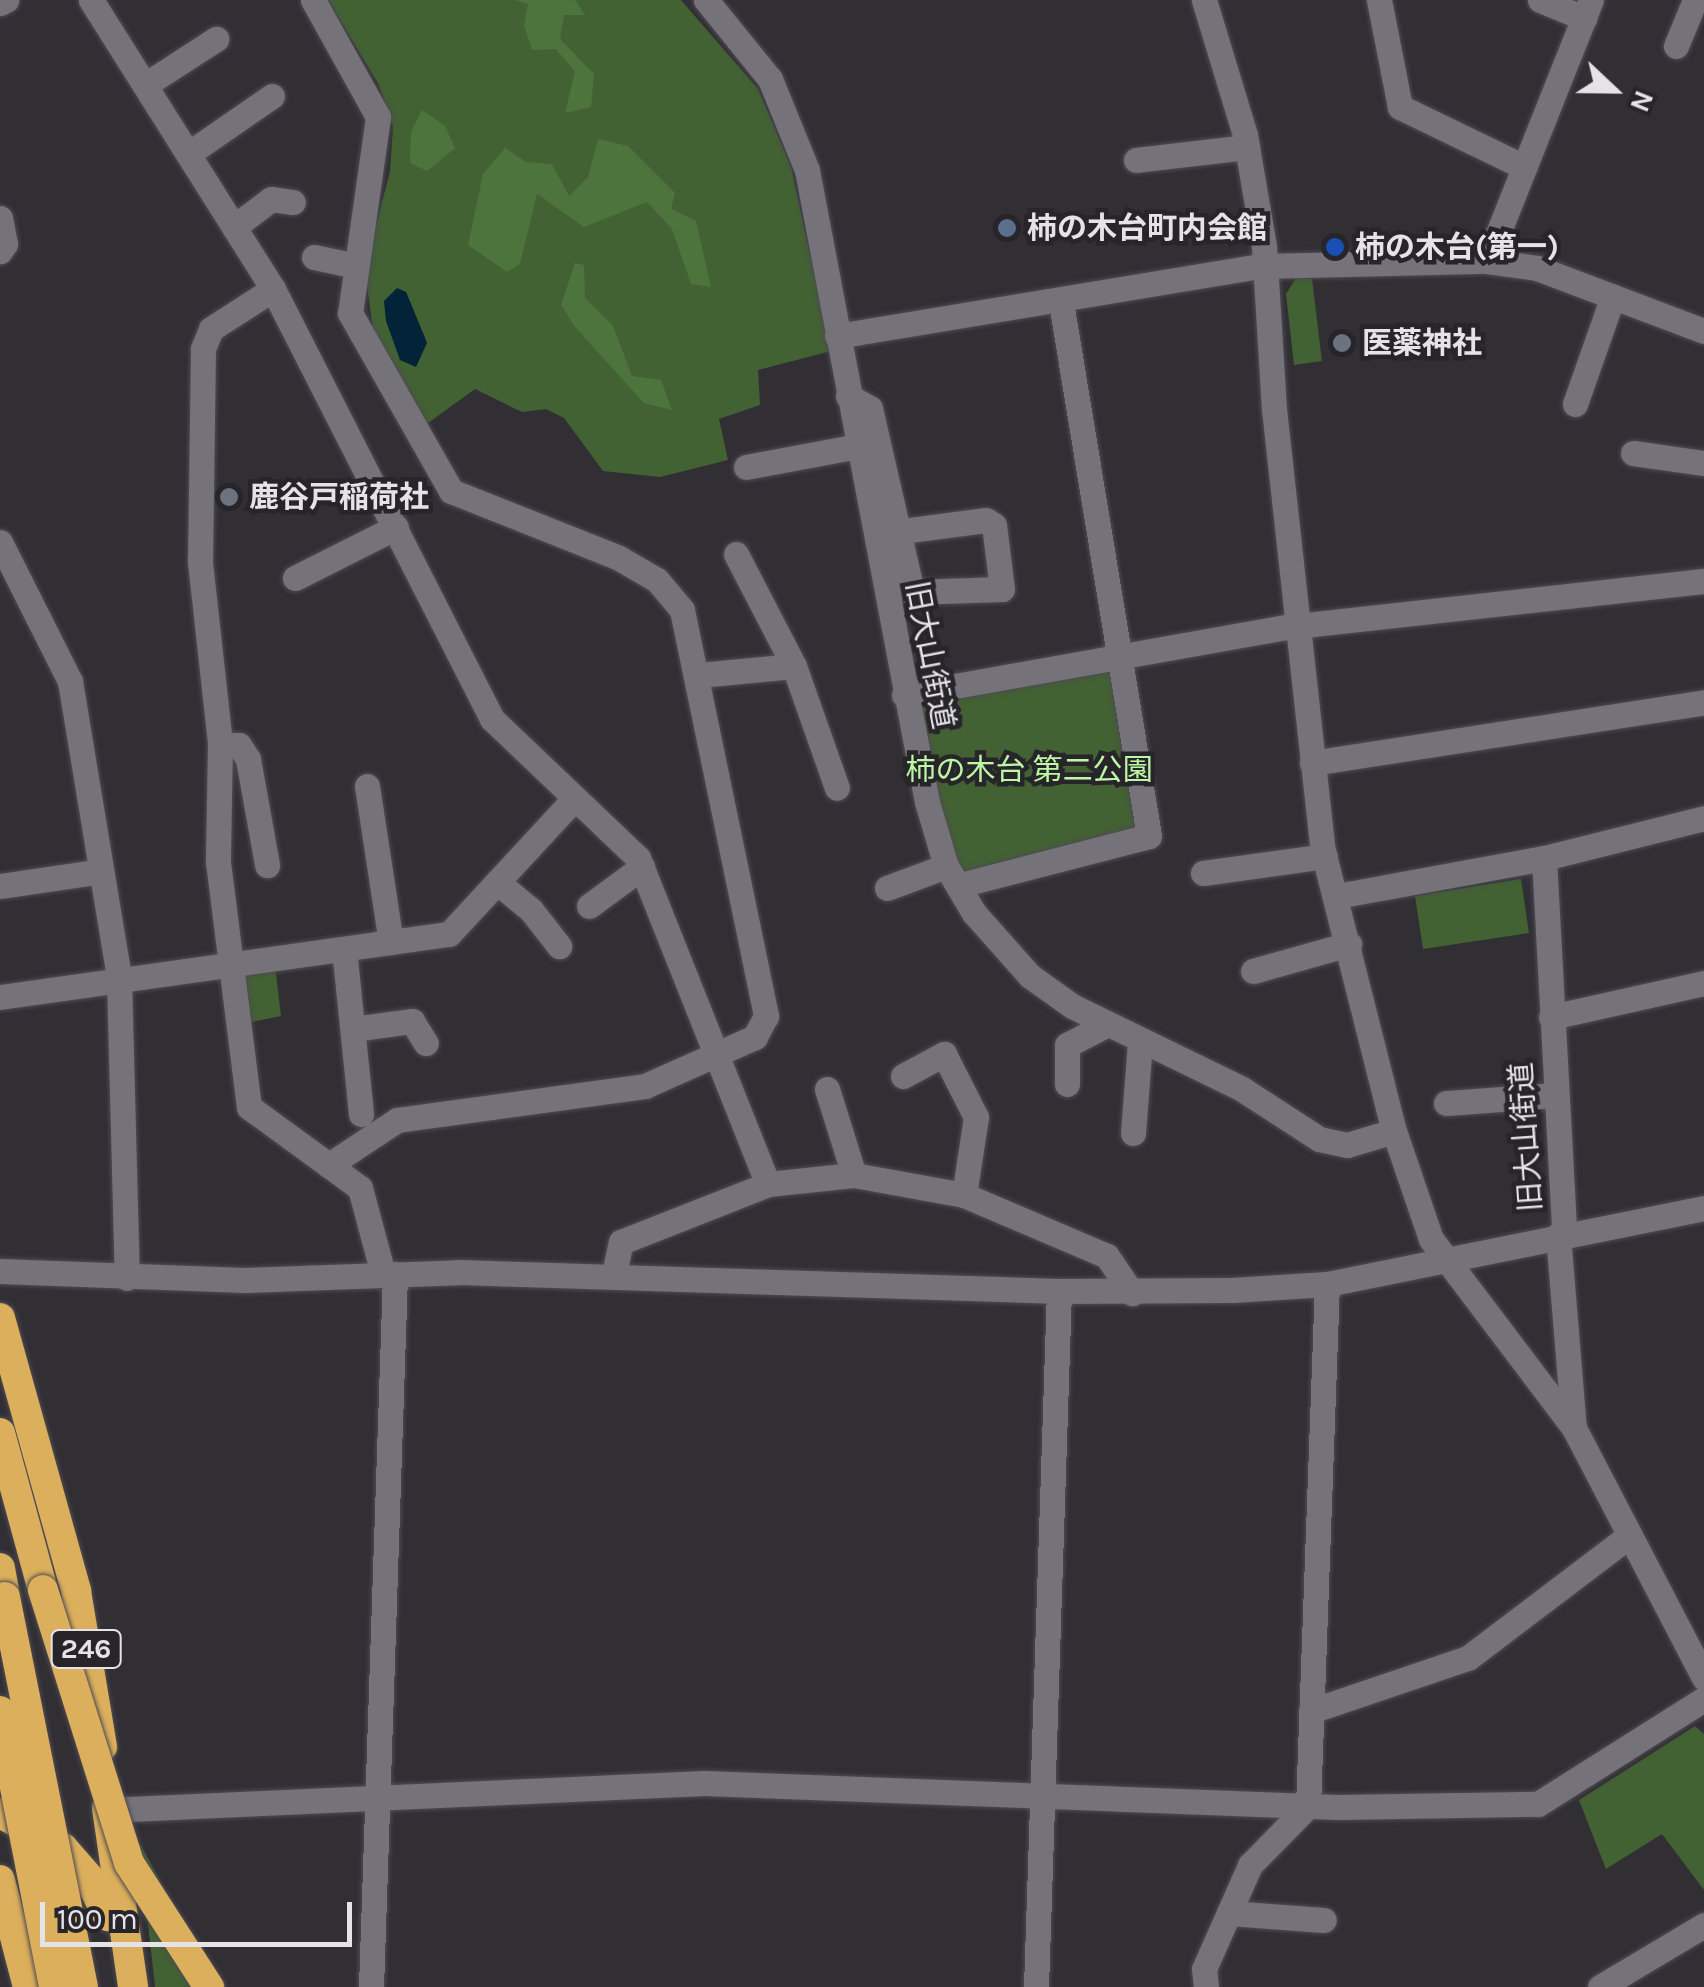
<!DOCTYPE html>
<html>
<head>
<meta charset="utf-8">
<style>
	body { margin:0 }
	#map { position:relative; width:1704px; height:1987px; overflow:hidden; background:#312e34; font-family:Karla,"Noto Sans JP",sans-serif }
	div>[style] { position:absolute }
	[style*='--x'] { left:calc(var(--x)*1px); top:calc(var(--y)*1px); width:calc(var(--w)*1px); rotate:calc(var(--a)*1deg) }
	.green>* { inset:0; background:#426233 }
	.forest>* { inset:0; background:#4e743d }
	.water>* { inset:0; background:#032338 }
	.roads { filter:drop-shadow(0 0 2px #4e4b51) drop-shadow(0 0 2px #4e4b51) }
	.minor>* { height:25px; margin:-12.5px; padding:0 12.5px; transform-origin:12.5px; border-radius:12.5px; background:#757279 }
	.highway>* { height:30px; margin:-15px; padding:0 15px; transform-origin:15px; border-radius:15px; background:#dbaf5b }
	.bridges { filter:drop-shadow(0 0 2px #4e4b51) drop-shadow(0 0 2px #4e4b51) }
	.highway-bridge>* { height:30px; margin:-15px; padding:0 15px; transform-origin:15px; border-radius:15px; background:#dbaf5b }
	.dots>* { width:28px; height:28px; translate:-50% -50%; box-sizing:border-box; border:5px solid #27242a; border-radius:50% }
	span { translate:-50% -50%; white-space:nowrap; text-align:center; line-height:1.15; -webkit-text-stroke:9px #27242a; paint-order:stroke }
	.shield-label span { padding:2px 8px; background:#27242a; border:2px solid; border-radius:8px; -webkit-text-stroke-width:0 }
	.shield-label { font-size:28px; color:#e5e3e7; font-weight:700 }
	.poi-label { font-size:30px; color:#e5e3e7; font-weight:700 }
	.left { translate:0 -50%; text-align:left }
	.street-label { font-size:30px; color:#e5e3e7 }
	.park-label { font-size:30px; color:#bdf6a4 }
	.north { position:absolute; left:1564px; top:40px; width:100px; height:100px; -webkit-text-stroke:8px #27242a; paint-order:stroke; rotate:112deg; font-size:28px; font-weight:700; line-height:40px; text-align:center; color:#e5e3e7 }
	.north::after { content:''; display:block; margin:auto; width:35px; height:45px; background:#e5e3e7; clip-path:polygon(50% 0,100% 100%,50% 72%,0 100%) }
	.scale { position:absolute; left:40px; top:1902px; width:312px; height:45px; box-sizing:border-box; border:5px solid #e5e3e7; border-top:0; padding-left:12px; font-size:30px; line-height:35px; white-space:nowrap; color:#e5e3e7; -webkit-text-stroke:8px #27242a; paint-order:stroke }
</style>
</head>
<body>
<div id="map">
	<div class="green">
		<div style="clip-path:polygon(evenodd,328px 0,681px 0,758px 89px,791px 167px,831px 351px,758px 370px,760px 405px,719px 419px,728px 460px,660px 477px,603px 471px,564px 418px,546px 409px,522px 412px,475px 389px,424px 426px,375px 345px,365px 269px,390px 171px,393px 127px,379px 85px,328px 0,406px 292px,427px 343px,400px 360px,384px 301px,406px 292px)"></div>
		<div style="clip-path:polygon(1296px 278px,1312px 279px,1322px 361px,1294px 365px,1286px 294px)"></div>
		<div style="clip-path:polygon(1120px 658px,1149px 836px,960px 885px,904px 695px)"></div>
		<div style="clip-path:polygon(1521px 879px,1529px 933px,1423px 949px,1415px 896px)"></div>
		<div style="clip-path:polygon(275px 965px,281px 1016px,247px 1023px,241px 985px,246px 971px)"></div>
		<div style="clip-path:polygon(1695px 1726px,1704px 1734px,1704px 1890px,1662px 1834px,1606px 1869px,1579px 1800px)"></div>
		<div style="clip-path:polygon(139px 1842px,166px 1892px,224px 1987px,155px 1987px)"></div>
	</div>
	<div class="forest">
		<div style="clip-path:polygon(515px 0,575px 0,585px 15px,564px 15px,560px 39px,594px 74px,591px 107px,565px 113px,575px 72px,556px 49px,532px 50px,524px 25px,528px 4px)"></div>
		<div style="clip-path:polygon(422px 110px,445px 126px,455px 148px,427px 171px,410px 163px,411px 132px)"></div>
		<div style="clip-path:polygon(598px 139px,628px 146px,675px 193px,671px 209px,696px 221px,711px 287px,691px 284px,672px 229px,647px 202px,584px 227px,537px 194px,520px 264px,507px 272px,468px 245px,483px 174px,505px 148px,526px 162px,552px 164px,569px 196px,588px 177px)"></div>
		<div style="clip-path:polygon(575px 263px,584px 265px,585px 298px,613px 326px,632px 376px,661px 380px,672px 410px,644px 403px,575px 327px,561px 305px)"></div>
	</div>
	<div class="water">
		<div style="clip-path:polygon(397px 288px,406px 292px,427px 343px,416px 367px,400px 360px,386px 321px,384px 301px)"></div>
	</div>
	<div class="roads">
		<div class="minor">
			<div style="--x:91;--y:0;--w:342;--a:57.8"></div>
			<div style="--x:273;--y:289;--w:483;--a:63"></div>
			<div style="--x:492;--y:719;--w:202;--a:43.6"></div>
			<div style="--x:638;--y:858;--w:351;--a:68.3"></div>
			<div style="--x:313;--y:0;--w:134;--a:60.9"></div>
			<div style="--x:378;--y:117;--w:198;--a:98.1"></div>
			<div style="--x:350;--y:313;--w:205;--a:60.4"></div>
			<div style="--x:451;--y:491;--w:181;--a:21.7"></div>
			<div style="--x:619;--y:558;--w:44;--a:30.1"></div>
			<div style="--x:657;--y:580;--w:39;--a:50"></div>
			<div style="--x:682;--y:610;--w:415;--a:78.3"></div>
			<div style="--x:766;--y:1016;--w:24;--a:118"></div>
			<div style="--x:755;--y:1037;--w:120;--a:156"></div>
			<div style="--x:645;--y:1086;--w:250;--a:172.2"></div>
			<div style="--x:397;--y:1120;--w:82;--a:146.5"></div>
			<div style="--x:706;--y:0;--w:102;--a:51"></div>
			<div style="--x:770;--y:79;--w:98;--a:67.9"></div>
			<div style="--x:807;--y:170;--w:643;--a:79.25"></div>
			<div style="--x:927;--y:802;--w:67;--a:73.5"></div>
			<div style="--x:946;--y:866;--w:55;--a:59.2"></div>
			<div style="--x:974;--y:913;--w:84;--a:48.4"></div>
			<div style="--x:1030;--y:976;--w:52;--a:35.5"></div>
			<div style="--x:1072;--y:1006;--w:189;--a:26"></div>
			<div style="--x:1242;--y:1089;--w:92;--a:33"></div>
			<div style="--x:1319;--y:1139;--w:29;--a:12"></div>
			<div style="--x:1347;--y:1145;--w:49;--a:-16.6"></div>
			<div style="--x:1204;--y:0;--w:141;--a:73.1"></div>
			<div style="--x:1245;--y:135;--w:113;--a:80.3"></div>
			<div style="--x:1264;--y:246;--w:163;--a:86.5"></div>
			<div style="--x:1274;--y:409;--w:441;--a:83.7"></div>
			<div style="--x:1322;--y:847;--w:293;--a:75.8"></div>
			<div style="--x:1394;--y:1131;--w:114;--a:71.1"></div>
			<div style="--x:1431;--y:1239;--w:237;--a:52.9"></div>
			<div style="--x:1574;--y:1428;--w:282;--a:62.5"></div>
			<div style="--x:1379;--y:0;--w:109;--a:78.9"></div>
			<div style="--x:1400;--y:107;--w:138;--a:25.8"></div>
			<div style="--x:1540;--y:0;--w:48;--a:22.2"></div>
			<div style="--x:0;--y:3;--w:7;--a:-27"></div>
			<div style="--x:1676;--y:46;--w:50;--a:-67.6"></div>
			<div style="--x:145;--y:85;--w:85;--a:-32.9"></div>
			<div style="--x:188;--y:154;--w:102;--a:-34.6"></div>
			<div style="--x:1136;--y:160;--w:112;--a:-6.7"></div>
			<div style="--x:0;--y:218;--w:26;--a:79"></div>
			<div style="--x:5;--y:244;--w:9;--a:126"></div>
			<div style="--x:234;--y:227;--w:46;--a:-37.1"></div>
			<div style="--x:271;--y:199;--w:22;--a:8"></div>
			<div style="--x:314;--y:257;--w:40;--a:12"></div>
			<div style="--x:1487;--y:261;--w:281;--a:-68.3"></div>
			<div style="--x:273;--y:289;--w:74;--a:147.2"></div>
			<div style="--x:211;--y:329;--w:22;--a:112"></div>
			<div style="--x:203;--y:349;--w:213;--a:90.8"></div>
			<div style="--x:200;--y:562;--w:181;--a:83.7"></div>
			<div style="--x:220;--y:742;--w:120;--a:91"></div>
			<div style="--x:218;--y:862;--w:247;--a:82.8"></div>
			<div style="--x:249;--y:1107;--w:137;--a:36.1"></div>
			<div style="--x:360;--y:1188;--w:89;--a:75"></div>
			<div style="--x:837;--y:336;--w:430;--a:-9.4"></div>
			<div style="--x:1261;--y:266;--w:226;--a:-1.3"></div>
			<div style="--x:1487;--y:261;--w:50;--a:8"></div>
			<div style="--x:1537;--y:268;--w:178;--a:20.7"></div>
			<div style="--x:848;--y:396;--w:25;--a:29"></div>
			<div style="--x:870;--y:408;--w:189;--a:77.1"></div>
			<div style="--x:912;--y:592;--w:90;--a:-1.9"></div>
			<div style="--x:1002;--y:589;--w:64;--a:-97.1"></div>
			<div style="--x:994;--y:525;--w:9;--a:-148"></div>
			<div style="--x:986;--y:520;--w:84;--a:172.5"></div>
			<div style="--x:1575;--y:404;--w:114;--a:-70.6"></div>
			<div style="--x:1633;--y:453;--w:72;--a:8"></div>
			<div style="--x:746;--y:467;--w:114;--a:-10.6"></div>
			<div style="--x:0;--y:542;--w:156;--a:63.3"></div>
			<div style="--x:70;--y:681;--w:301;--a:80.6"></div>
			<div style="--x:119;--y:978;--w:300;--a:88.5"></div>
			<div style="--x:736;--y:554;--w:126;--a:62.6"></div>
			<div style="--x:794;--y:666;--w:129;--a:70.6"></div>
			<div style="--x:295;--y:578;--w:113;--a:-26.8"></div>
			<div style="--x:699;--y:675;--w:95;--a:-5.4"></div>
			<div style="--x:904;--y:695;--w:389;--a:-10.1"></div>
			<div style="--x:1287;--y:627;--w:420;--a:-6.3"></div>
			<div style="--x:220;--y:745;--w:19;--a:0"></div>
			<div style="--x:239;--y:745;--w:17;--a:57"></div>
			<div style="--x:248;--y:759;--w:108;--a:79.8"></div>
			<div style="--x:1312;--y:763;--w:397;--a:-8.8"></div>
			<div style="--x:367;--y:786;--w:158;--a:81.3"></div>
			<div style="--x:1544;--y:858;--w:375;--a:86.9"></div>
			<div style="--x:1203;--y:873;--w:123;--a:-7.9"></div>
			<div style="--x:497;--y:882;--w:44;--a:39.5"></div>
			<div style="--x:531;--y:910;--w:46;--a:52.1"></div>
			<div style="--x:960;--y:885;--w:195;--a:-14.5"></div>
			<div style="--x:1149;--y:836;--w:541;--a:-99.36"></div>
			<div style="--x:0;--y:886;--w:102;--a:-8.4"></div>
			<div style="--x:887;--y:888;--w:63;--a:-20.4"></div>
			<div style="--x:1337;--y:896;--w:210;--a:-10.4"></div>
			<div style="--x:1544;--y:858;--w:165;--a:-14"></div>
			<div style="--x:589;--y:906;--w:66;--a:-36.3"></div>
			<div style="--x:344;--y:949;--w:166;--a:84.1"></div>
			<div style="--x:1253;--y:971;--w:100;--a:-15.7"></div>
			<div style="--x:0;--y:997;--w:453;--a:-8"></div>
			<div style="--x:449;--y:934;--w:184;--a:-47.2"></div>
			<div style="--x:1551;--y:1017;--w:157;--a:-12.5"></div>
			<div style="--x:353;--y:1029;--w:60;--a:-7.7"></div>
			<div style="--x:412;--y:1021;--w:26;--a:58"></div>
			<div style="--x:903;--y:1076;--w:47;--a:-28.2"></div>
			<div style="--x:944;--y:1054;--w:71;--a:63.1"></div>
			<div style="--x:976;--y:1117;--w:79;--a:98.7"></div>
			<div style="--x:1067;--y:1084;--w:39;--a:-90"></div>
			<div style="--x:1067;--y:1045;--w:44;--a:-27.1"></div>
			<div style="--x:827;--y:1089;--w:90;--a:72.6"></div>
			<div style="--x:1446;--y:1103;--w:109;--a:-4.2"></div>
			<div style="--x:1133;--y:1133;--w:91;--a:-85.6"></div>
			<div style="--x:1558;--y:1235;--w:194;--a:85.3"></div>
			<div style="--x:0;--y:1271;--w:245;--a:2.1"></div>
			<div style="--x:245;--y:1280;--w:214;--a:-2.1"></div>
			<div style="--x:459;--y:1272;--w:600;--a:1.81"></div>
			<div style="--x:1059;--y:1291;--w:173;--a:-0.3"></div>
			<div style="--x:1232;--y:1290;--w:95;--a:-3.6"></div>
			<div style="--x:1327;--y:1284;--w:385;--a:-11.4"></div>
			<div style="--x:614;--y:1274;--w:33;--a:-78"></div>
			<div style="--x:621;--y:1242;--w:158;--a:-21.5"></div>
			<div style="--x:768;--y:1184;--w:86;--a:-6"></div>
			<div style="--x:854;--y:1175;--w:112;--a:10.3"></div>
			<div style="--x:964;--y:1195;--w:155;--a:23.1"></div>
			<div style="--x:1107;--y:1256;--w:45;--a:56"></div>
			<div style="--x:1311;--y:1711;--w:166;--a:-18.7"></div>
			<div style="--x:1468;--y:1658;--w:203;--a:-37.2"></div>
			<div style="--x:107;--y:1810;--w:598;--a:-2.59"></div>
			<div style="--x:704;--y:1783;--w:634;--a:2.17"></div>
			<div style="--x:1338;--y:1807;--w:200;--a:-0.9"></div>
			<div style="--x:1538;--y:1804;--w:196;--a:-32.3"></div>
			<div style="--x:1229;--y:1913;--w:95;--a:4.2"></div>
			<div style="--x:371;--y:1987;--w:713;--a:-88.07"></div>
			<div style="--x:1036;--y:1987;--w:696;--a:-88.11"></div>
			<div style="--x:1206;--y:1987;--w:18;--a:-96"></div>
			<div style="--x:1204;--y:1969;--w:114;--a:-66.1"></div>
			<div style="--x:1250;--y:1865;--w:83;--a:-45.5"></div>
			<div style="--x:1308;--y:1806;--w:522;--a:-87.92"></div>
			<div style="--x:1600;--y:1987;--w:121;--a:-30.8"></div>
		</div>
		<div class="highway">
			<div style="--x:0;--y:1318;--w:283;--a:74.4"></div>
			<div style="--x:76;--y:1591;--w:158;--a:80.5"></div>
			<div style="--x:0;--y:1433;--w:163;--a:74.7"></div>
			<div style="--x:0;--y:1568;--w:29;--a:80"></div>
			<div style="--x:107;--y:1808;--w:181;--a:81.7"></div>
			<div style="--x:0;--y:1813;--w:72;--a:29.1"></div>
			<div style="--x:63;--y:1848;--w:38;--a:49"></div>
			<div style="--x:88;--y:1877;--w:44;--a:62.9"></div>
			<div style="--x:0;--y:1880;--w:111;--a:75.3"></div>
		</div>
	</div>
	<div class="bridges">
		<div class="highway-bridge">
			<div style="--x:43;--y:1590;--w:286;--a:72.5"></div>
			<div style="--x:129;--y:1863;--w:148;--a:57.2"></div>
			<div style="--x:5;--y:1597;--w:398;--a:78.7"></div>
			<div style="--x:0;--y:1711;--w:281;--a:78.9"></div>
		</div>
	</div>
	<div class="dots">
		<div style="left:1007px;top:228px;background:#5c6f8a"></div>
		<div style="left:1335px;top:247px;background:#1a4fb4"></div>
		<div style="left:1342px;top:343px;background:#6b7280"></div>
		<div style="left:229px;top:497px;background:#6b7280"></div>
	</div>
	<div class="shield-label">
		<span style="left:86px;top:1649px">246</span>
	</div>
	<div class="poi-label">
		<span class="left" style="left:1027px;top:228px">柿の木台町内会館</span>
		<span class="left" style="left:1355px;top:247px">柿の木台(第一)</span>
		<span class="left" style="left:1362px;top:343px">医薬神社</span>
		<span class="left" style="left:249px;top:497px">鹿谷戸稲荷社</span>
	</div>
	<div class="street-label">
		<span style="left:930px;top:655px;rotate:79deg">旧大山街道</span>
		<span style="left:1526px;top:1137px;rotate:-94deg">旧大山街道</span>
	</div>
	<div class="park-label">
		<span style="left:1029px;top:770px">柿の木台 第二公園</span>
	</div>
	<div class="north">N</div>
	<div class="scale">100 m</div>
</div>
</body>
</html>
